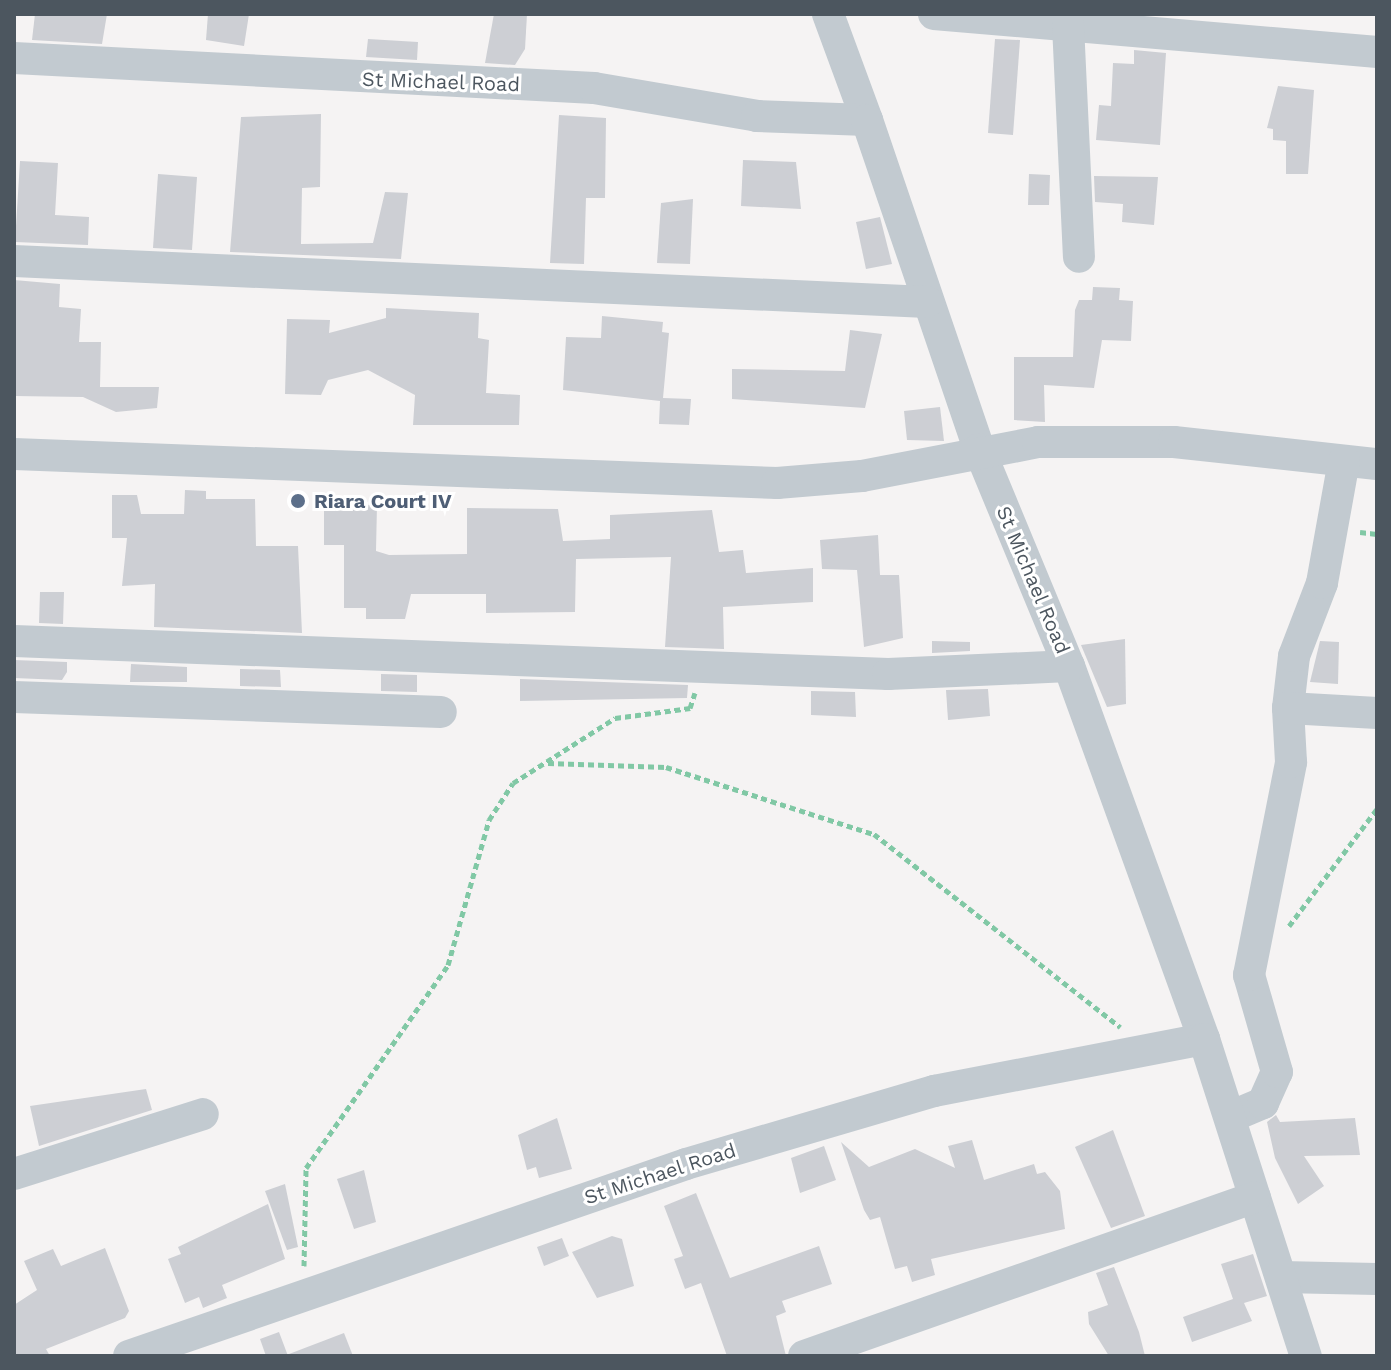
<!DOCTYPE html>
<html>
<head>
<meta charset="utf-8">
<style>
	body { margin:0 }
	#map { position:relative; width:1391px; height:1370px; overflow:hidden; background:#f5f3f3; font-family:"Work Sans",sans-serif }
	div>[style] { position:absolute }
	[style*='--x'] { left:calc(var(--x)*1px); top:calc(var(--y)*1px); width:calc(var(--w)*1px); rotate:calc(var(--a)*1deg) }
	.building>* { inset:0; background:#cdcfd4 }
	.path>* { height:5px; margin-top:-2.5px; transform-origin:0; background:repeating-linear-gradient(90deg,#81c8a5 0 6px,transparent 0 10px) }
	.minor>* { height:32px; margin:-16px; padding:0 16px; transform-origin:16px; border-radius:16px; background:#c2cad0 }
	.dots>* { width:22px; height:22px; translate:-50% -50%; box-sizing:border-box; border:4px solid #fff; border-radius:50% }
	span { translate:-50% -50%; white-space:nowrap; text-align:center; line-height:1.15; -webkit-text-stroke:6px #fff; paint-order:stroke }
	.street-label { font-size:20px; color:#4c565f }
	.service-label { font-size:20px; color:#4e5e75; font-weight:700 }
	.left { translate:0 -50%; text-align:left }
	.frame { position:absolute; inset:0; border:16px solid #4c565f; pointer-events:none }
</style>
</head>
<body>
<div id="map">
	<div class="building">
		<div style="clip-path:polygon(35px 14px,107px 14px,102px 44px,32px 40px)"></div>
		<div style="clip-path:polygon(208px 14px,249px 14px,244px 46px,206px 40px)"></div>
		<div style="clip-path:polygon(494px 14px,527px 14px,525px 49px,515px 65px,485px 63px)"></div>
		<div style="clip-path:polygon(368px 39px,418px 42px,417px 60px,366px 57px)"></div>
		<div style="clip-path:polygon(995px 39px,1020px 40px,1013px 135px,988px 133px)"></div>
		<div style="clip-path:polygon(1134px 50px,1166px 53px,1160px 145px,1096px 140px,1099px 105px,1111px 106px,1113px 63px,1134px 64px)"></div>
		<div style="clip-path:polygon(1278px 86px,1314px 90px,1308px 174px,1286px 174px,1286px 141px,1273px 140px,1273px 129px,1267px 128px)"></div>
		<div style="clip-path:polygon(321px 114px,320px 187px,302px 188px,301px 244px,373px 243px,385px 192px,408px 193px,401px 259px,230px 252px,241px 117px)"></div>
		<div style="clip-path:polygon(559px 115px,606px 118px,605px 198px,586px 198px,584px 264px,550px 263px)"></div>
		<div style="clip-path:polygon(743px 160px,796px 162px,801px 209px,741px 206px)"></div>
		<div style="clip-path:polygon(20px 161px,58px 163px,55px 215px,89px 217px,88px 245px,15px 242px)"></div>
		<div style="clip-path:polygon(158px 174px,197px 177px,192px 250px,153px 248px)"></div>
		<div style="clip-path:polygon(1029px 174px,1050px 175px,1049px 205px,1028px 205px)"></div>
		<div style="clip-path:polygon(1094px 176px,1158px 177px,1154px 225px,1122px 222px,1123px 204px,1095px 202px)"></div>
		<div style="clip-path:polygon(693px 199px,690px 264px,657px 263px,661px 203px)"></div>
		<div style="clip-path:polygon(880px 217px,892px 264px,866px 269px,856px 222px)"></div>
		<div style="clip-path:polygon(14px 280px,60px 284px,59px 307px,81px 309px,79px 342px,101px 342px,100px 387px,159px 387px,157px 408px,116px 412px,83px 397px,14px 396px)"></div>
		<div style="clip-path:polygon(1093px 287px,1120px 288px,1119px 300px,1133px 301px,1131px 341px,1102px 340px,1094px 388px,1044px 385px,1045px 422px,1014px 420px,1014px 357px,1073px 357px,1075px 310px,1079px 300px,1092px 300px)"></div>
		<div style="clip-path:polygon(386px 308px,479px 313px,478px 338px,489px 340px,486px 393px,520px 395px,519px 425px,413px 425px,415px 395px,368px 370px,328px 380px,321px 395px,285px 394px,287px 319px,330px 320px,329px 333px,386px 318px)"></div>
		<div style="clip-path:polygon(602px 316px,663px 322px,662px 332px,669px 333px,663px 398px,691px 399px,689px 425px,659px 424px,660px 401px,563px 390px,566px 337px,601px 338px)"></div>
		<div style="clip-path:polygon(850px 330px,882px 334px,865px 408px,732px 399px,732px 369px,845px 371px)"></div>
		<div style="clip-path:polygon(940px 407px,944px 441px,907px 440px,904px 411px)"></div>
		<div style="clip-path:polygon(185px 490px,206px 491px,206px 499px,255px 499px,256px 546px,298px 546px,302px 633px,154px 627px,155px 584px,122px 586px,127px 538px,112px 538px,112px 495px,137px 495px,141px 514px,184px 514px)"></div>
		<div style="clip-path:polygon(324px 504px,377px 505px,376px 551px,389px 555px,467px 554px,467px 508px,558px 509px,563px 541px,610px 539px,610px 515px,712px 510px,719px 552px,743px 550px,746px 573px,813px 568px,813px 602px,723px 607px,724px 649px,665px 647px,671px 557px,576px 559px,575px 612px,486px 613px,486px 594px,411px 594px,405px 619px,366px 619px,366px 608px,344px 608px,344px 545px,324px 545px)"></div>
		<div style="clip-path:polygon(878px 535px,880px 575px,899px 575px,903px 638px,864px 647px,857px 570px,822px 569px,820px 540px)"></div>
		<div style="clip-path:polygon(40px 592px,64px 592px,63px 624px,39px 623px)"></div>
		<div style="clip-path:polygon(1125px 639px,1126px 704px,1107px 707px,1081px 645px)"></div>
		<div style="clip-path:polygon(932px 641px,970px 642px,970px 651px,932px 653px)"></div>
		<div style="clip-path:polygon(1320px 641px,1339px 642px,1338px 684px,1310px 682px)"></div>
		<div style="clip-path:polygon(14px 660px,67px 662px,67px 672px,62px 680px,14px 678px)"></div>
		<div style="clip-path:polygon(131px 664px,187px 667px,187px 682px,130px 682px)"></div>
		<div style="clip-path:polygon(240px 669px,280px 670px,281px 687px,240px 686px)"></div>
		<div style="clip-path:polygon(381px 674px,417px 675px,417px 692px,381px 691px)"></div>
		<div style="clip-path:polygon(520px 679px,688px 685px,687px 698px,520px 701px)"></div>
		<div style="clip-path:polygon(988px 689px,990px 716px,948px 720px,946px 690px)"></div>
		<div style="clip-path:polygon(811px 691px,855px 692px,856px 717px,811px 715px)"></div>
		<div style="clip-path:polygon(146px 1089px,152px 1110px,39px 1146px,30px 1106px)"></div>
		<div style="clip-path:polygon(1276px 1115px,1280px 1122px,1355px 1118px,1360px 1155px,1304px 1156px,1324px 1186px,1298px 1204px,1275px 1158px,1267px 1122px)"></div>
		<div style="clip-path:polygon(557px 1118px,572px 1169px,539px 1178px,536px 1167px,527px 1170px,518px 1135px)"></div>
		<div style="clip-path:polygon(1113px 1130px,1145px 1216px,1111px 1228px,1075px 1147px)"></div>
		<div style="clip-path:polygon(972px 1140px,984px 1180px,1034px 1164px,1037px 1174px,1045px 1172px,1060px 1191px,1065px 1229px,931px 1259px,935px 1275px,912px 1282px,907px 1266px,895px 1269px,880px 1217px,870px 1220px,864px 1210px,841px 1142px,869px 1167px,915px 1149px,955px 1168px,948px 1146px)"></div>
		<div style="clip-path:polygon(824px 1146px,836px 1180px,800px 1193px,791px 1158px)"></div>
		<div style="clip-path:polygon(364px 1170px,376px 1222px,354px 1229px,337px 1179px)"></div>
		<div style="clip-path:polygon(285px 1184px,298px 1247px,287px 1250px,265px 1191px)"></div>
		<div style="clip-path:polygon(696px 1193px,730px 1278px,819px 1246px,832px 1284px,782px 1301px,786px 1312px,776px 1316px,786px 1356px,727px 1356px,701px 1283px,685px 1289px,674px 1259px,683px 1256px,664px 1206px)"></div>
		<div style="clip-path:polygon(268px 1204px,285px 1259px,222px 1285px,227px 1298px,203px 1308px,199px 1297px,185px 1303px,168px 1259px,181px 1254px,178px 1247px)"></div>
		<div style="clip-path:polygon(612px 1236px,622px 1239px,634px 1286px,597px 1298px,572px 1252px)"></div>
		<div style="clip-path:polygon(562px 1238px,569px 1256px,544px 1266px,537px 1247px)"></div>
		<div style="clip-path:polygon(105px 1248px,129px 1311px,125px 1318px,46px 1349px,50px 1356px,14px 1356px,14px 1305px,37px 1290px,24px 1261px,53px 1249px,61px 1266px)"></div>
		<div style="clip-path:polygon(1253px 1254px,1267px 1296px,1244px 1303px,1252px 1321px,1192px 1342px,1183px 1317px,1233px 1299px,1221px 1264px)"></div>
		<div style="clip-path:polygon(1114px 1267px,1139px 1332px,1145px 1356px,1109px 1356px,1089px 1324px,1088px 1312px,1108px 1305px,1096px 1273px)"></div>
		<div style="clip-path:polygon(279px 1332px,288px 1356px,266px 1356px,260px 1339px)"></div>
		<div style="clip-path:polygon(344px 1333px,353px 1356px,290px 1356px,289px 1354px)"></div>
	</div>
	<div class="path">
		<div style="--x:1360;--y:532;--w:17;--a:7"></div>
		<div style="--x:548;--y:763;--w:118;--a:1.9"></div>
		<div style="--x:666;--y:767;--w:219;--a:17.9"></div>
		<div style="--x:874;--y:834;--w:313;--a:38.1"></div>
		<div style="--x:1289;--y:926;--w:146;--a:-53.1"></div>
		<div style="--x:304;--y:1266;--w:98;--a:-88.8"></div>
		<div style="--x:306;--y:1168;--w:248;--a:-55"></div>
		<div style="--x:448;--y:965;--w:151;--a:-74.2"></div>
		<div style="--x:489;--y:820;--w:44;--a:-57"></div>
		<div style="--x:513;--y:783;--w:121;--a:-32.5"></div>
		<div style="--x:615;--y:718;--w:76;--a:-7.6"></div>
		<div style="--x:690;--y:708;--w:16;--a:-72"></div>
	</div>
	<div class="minor">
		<div style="--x:828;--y:14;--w:113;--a:69.8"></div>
		<div style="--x:934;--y:14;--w:445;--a:4.9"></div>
		<div style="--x:1068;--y:25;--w:232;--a:87.3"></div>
		<div style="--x:14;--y:58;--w:581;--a:2.96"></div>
		<div style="--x:594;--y:88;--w:165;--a:9.7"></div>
		<div style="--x:757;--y:116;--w:110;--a:2.1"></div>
		<div style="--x:867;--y:120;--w:348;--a:71.2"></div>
		<div style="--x:979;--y:449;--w:235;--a:67.5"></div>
		<div style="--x:1069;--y:666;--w:397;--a:70.1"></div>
		<div style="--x:14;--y:261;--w:914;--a:2.57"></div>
		<div style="--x:14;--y:454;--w:764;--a:2.18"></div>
		<div style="--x:777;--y:483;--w:85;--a:-4.7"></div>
		<div style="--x:862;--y:476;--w:179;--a:-10.9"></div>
		<div style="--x:1038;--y:442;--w:136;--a:0"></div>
		<div style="--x:1174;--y:442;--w:204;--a:6.2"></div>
		<div style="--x:14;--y:641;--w:875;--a:2.16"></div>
		<div style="--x:888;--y:674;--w:181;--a:-2.5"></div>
		<div style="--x:14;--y:697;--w:427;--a:2"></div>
		<div style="--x:1288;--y:708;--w:52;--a:-83.4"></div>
		<div style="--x:1294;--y:656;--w:78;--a:-69"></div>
		<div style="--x:1322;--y:583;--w:124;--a:-79.8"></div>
		<div style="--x:1230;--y:1117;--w:36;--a:-23"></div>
		<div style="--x:1263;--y:1103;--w:34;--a:-66"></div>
		<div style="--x:1277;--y:1072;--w:101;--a:-106.1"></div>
		<div style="--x:1249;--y:975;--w:217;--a:-78.8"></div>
		<div style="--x:1291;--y:762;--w:54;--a:-93.2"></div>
		<div style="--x:1288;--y:708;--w:89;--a:3.2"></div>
		<div style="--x:14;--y:1174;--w:198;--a:-17.6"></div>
		<div style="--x:1281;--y:1277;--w:96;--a:1.2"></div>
		<div style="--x:129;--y:1356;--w:589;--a:-19.02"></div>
		<div style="--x:686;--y:1164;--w:259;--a:-16.4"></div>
		<div style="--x:934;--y:1091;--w:275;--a:-10.9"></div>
		<div style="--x:1204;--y:1039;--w:333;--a:72.2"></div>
		<div style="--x:804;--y:1356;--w:478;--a:-19.4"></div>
	</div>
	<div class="dots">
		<div style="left:298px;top:501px;background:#5c6f8a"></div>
	</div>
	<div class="street-label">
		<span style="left:441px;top:82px;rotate:2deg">St Michael Road</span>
		<span style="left:1033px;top:580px;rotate:67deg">St Michael Road</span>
		<span style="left:660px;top:1174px;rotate:-18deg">St Michael Road</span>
	</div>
	<div class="service-label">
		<span class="left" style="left:314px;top:501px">Riara Court IV</span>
	</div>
	<div class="frame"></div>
</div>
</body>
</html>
